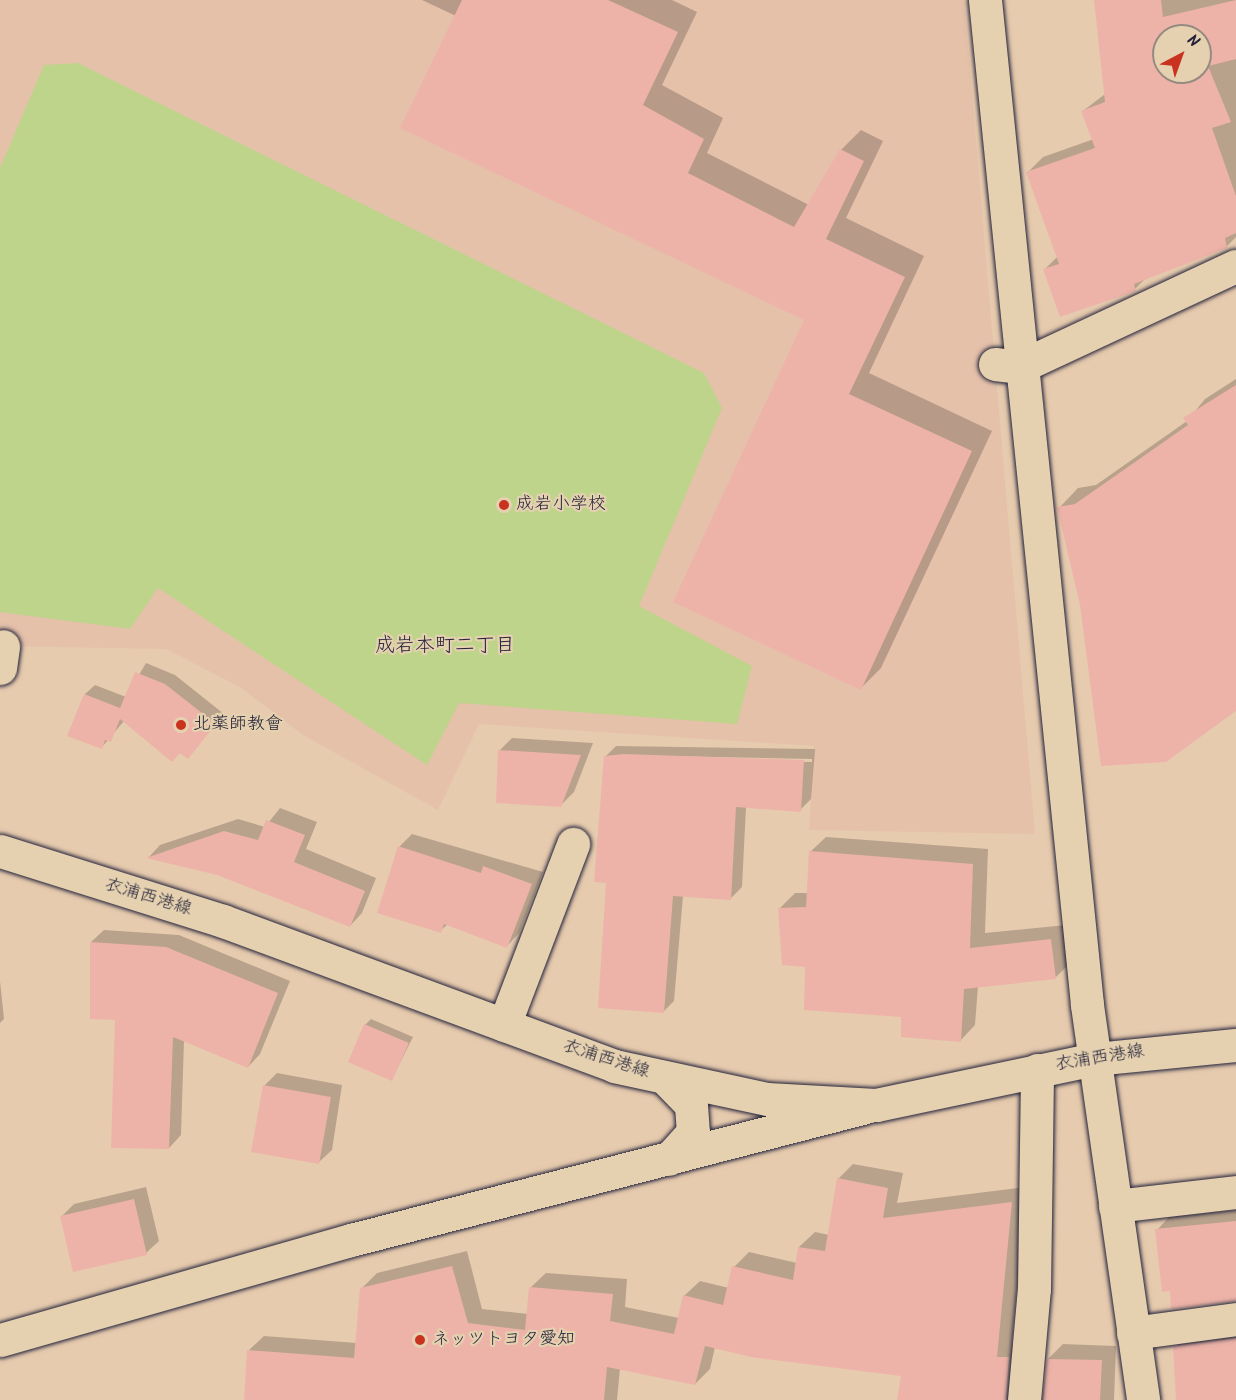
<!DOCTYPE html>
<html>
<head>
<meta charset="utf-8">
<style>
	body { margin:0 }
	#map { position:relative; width:1236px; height:1400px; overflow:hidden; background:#e7cbae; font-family:Kalam,"Klee One",sans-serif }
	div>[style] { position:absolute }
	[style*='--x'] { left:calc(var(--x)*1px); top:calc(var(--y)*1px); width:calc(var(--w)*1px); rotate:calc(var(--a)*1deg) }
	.built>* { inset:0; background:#e5c1aa }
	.green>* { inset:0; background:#bdd48a }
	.shadow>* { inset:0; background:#0003 }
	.building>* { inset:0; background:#edb3a8 }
	.roads { filter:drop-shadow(0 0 2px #22223b) drop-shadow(0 0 2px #22223b) }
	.minor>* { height:33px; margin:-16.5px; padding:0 16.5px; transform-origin:16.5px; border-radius:16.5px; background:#e5d1af }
	.major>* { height:33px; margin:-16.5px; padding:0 16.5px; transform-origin:16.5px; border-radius:16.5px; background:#e5d1af }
	.dots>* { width:16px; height:16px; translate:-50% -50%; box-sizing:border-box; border:3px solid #e5d1af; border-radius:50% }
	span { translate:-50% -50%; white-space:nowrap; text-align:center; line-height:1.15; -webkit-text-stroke:4.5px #e5d1af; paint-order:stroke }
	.poi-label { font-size:18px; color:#22223b }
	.left { translate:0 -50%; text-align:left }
	.street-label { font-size:18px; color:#22223b }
	.neighbourhood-label { font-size:20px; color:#22223b }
	.north { position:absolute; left:1152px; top:24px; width:60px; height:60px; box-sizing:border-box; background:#e5d1af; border:2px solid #978b81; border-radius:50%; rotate:41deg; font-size:16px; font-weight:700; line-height:24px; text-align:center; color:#22223b }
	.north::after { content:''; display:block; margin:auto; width:21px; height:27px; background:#c8321e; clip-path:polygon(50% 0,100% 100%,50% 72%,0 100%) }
</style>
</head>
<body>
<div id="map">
	<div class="built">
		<div style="clip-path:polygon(0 0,964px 0,1035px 834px,809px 830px,814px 746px,479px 724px,438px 810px,303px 735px,240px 687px,166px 649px,0 646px)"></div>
	</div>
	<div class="green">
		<div style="clip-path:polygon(78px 63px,704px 373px,722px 408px,639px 606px,752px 666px,737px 724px,459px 703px,427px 765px,158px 588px,130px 629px,0 612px,0 168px,44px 65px)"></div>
	</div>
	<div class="shadow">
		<div style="clip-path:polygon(422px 0,672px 0,697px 12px,662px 85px,723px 118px,707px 153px,809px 205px,841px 150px,861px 130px,883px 141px,846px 218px,924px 256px,869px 373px,992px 431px,881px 668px,861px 688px,806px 319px,456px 16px)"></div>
		<div style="clip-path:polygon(evenodd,1095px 0,1236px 0,1236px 237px,1226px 247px,1147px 277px,1135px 289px,1044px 270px,1058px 256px,1028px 172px,1043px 157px,1094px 139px,1083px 111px,1105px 94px,1095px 0,1164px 36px,1200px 36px,1200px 72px,1164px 72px,1164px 36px)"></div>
		<div style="clip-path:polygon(1236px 379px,1236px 709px,1081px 604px,1059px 508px,1078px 488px,1096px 485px,1187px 421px,1205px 399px)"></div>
		<div style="clip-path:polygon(146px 663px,175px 675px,224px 714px,188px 757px,124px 721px,102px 747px,85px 694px,95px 685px,126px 697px)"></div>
		<div style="clip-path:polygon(512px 738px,593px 743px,574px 792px,561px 805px,499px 751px)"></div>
		<div style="clip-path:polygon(evenodd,616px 746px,815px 749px,811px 799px,800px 810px,746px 807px,742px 887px,731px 898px,683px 896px,674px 1001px,663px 1012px,608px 882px,605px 757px,616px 746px,613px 755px,812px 759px,812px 762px,613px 758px,613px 755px)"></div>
		<div style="clip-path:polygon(280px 808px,317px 822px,306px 849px,376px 878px,362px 913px,350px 926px,218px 873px,149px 857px,160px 845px,238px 819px,265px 827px)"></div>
		<div style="clip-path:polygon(412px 834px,543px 872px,519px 933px,507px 946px,448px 924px,440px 931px,399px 847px)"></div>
		<div style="clip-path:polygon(826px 837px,988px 849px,985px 933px,1066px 925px,1070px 963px,1055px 978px,978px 986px,975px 1025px,960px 1041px,903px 1016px,807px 966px,780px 908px,795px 893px,808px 893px,810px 852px)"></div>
		<div style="clip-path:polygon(104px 930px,179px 935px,290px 981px,260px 1054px,248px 1067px,184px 1040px,181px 1135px,169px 1148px,91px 942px)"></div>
		<div style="clip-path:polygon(0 981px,4px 1019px,0 1023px)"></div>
		<div style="clip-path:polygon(371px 1019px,413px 1037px,392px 1079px,365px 1025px)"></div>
		<div style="clip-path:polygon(277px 1073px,342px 1085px,332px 1150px,319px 1162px,264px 1086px)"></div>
		<div style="clip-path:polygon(853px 1164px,903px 1173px,897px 1203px,1026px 1187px,1012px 1343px,1023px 1343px,1032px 1400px,898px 1400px,903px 1375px,715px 1347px,710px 1369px,695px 1384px,620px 1368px,617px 1400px,246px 1400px,248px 1351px,264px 1336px,357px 1343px,362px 1288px,377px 1273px,467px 1251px,482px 1309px,528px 1314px,530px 1288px,546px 1273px,627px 1279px,625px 1307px,679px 1318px,684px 1296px,700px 1281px,729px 1288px,734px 1267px,749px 1252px,797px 1263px,799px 1247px,815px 1232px,829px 1235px,838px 1179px)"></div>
		<div style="clip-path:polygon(146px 1187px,159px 1241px,146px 1253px,61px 1217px,74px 1204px)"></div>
		<div style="clip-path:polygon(1236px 1210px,1236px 1300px,1172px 1290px,1157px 1230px,1169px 1217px)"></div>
		<div style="clip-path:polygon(1236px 1328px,1236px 1400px,1177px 1400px,1175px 1347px,1187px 1334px)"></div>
		<div style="clip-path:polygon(1063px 1344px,1116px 1346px,1114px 1400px,1042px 1400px,1048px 1359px)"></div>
	</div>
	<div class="building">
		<div style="clip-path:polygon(462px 0,608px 0,678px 32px,643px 105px,704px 139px,688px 173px,794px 227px,840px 149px,864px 161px,826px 239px,905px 277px,849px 394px,972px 451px,861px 690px,673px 602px,804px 320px,400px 128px)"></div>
		<div style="clip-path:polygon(evenodd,1094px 0,1161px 0,1163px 17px,1236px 0,1236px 59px,1208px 66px,1231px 122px,1212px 128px,1236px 196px,1236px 233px,1225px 238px,1227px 248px,1134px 284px,1136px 291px,1060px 317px,1043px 269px,1059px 264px,1026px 172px,1095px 148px,1081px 111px,1105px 102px,1094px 0,1164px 36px,1200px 36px,1200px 72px,1164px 72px,1164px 36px)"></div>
		<div style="clip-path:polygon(1236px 385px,1236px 711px,1166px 762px,1101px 766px,1080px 605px,1057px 507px,1075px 504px,1188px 425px,1183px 418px)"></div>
		<div style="clip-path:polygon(135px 672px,165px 684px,216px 724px,188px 759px,180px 753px,172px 762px,120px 719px,111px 742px,105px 740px,102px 749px,67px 736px,84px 694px,120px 708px)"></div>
		<div style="clip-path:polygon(498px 750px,581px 755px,561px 807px,496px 803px)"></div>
		<div style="clip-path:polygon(624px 754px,804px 760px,801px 812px,736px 807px,731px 900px,673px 896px,664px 1013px,598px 1008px,606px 883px,594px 882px,604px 756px)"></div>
		<div style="clip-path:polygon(266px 820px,305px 835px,294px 862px,365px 891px,350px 927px,217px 875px,146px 858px,224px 831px,258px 840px)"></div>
		<div style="clip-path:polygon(398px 846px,481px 873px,483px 866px,532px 884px,507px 948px,444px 924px,441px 933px,377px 913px)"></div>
		<div style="clip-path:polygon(809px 851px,973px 864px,970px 948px,1051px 939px,1056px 979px,964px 989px,961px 1042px,901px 1037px,901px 1017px,804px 1010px,805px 967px,782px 965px,778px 908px,806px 907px)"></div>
		<div style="clip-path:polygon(90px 942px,166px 947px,278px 993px,248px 1068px,173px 1037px,169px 1149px,111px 1148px,115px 1020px,90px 1019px)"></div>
		<div style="clip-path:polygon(364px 1024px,409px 1043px,392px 1081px,348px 1062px)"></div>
		<div style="clip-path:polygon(263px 1085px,331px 1097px,319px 1164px,251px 1152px)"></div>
		<div style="clip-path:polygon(837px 1178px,888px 1188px,883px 1218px,1012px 1202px,997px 1357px,1009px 1357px,1006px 1400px,897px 1400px,901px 1376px,751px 1357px,705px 1346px,695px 1385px,607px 1367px,604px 1400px,244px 1400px,247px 1350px,354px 1358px,360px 1288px,452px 1266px,468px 1323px,525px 1330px,529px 1287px,613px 1294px,610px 1321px,674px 1334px,683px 1295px,723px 1305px,732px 1266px,793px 1280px,798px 1247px,825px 1251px)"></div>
		<div style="clip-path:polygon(134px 1199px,147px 1255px,73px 1272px,60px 1216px)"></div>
		<div style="clip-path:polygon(1236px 1221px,1236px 1301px,1171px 1309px,1170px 1291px,1162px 1292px,1155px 1229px)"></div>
		<div style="clip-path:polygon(1236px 1338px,1236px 1400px,1176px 1400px,1173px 1346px)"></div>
		<div style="clip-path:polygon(1047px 1359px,1102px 1360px,1100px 1400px,1043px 1400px)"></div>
	</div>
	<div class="roads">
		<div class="minor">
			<div style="--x:985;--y:0;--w:1010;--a:84.2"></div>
			<div style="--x:1087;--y:1005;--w:399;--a:81.9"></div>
			<div style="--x:995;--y:364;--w:24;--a:7"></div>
			<div style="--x:1019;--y:367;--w:239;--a:-25"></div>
			<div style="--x:0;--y:668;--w:22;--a:-82"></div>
			<div style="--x:504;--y:1025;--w:194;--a:-69.1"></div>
			<div style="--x:666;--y:1079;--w:36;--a:46"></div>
			<div style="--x:691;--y:1105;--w:27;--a:86"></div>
			<div style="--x:693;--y:1132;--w:36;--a:132"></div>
			<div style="--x:1115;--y:1206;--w:122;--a:-6.6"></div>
			<div style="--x:1133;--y:1333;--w:104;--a:-7.7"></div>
			<div style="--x:0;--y:1340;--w:365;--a:-15.9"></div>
			<div style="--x:351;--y:1240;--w:532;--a:-14.48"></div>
			<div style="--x:1024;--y:1400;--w:111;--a:-84.9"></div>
			<div style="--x:1034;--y:1289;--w:219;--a:-89.2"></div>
		</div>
		<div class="major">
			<div style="--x:0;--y:851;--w:234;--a:17.4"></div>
			<div style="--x:223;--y:921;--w:417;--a:20.3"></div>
			<div style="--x:614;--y:1066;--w:157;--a:12.2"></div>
			<div style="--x:767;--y:1099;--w:109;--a:3.2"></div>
			<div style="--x:876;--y:1105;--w:224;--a:-11.9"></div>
			<div style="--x:1095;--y:1059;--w:142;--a:-5.7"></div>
		</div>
	</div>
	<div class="dots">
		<div style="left:504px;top:505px;background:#c8321e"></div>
		<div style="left:181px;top:725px;background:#c8321e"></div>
		<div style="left:420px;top:1340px;background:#c8321e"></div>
	</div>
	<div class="poi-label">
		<span class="left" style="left:516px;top:505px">成岩小学校</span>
		<span class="left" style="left:193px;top:725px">北薬師教會</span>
		<span class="left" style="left:432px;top:1340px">ネッツトヨタ愛知</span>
	</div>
	<div class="street-label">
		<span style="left:148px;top:898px;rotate:17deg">衣浦西港線</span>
		<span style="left:1100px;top:1059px;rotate:-9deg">衣浦西港線</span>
		<span style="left:606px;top:1060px;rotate:18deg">衣浦西港線</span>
	</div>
	<div class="neighbourhood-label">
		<span style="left:445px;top:646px">成岩本町二丁目</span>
	</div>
	<div class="north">N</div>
</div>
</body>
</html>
